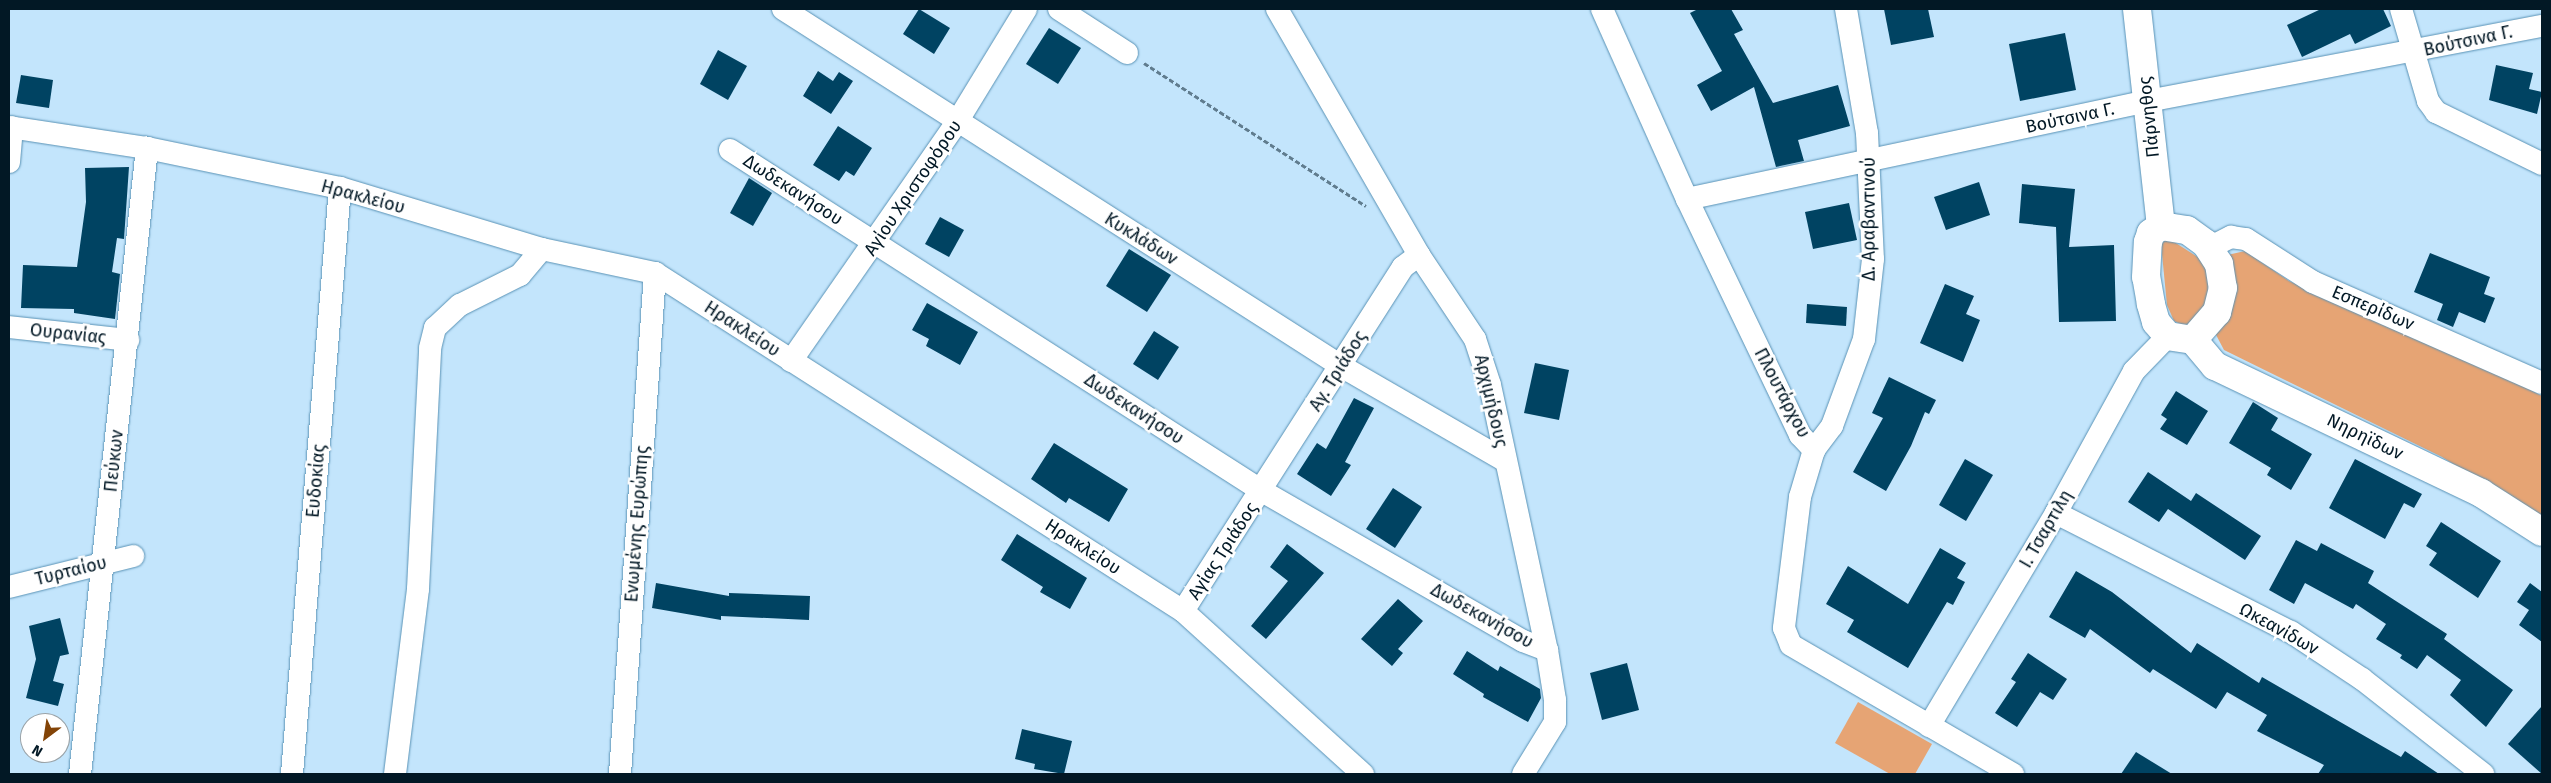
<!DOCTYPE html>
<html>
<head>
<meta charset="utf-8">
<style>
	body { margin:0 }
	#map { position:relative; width:2551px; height:783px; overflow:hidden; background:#c3e5fc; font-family:"Fira Sans",sans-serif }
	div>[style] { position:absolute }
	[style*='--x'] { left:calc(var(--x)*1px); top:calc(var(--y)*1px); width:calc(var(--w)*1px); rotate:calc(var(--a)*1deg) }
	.green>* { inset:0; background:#e6a474 }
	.building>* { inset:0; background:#004362 }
	.path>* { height:3px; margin-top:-1.5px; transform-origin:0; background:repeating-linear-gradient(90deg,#607c8e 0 5px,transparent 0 7.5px) }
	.roads { filter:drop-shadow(0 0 1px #5992b5) drop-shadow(0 0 1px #5992b5) }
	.minor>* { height:22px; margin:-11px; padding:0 11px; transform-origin:11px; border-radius:11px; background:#fff }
	.tertiary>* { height:28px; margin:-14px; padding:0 14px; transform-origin:14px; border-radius:14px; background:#fff }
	span { translate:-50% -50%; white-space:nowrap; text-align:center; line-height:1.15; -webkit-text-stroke:5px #fff; paint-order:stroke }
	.street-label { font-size:18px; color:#021825 }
	.frame { position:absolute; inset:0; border:10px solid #021825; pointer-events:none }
	.north { position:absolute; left:20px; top:713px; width:50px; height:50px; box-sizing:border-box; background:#fff; border:1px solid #9aa3a8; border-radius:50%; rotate:211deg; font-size:14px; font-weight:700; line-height:20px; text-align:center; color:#021825 }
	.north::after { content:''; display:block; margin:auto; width:18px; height:22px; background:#834407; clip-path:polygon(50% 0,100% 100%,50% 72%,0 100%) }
</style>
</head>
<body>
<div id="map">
	<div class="green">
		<div style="clip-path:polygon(2168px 238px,2207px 263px,2212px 285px,2204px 314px,2189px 328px,2174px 321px,2167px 305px,2161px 244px)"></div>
		<div style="clip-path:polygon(2245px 251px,2289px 281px,2498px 373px,2542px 396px,2542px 520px,2442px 457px,2224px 350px,2214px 331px,2230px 317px,2234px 295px,2223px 256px)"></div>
		<div style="clip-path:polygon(1858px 702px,1932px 744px,1915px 774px,1890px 774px,1835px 743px)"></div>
	</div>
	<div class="building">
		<div style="clip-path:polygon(919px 9px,950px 28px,934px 54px,903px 34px)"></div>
		<div style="clip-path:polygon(1698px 9px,1731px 9px,1743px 30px,1734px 34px,1773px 103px,1838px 85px,1850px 126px,1798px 140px,1804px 161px,1776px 167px,1754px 87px,1711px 111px,1697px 85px,1722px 71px,1690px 13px)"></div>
		<div style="clip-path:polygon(1884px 9px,1928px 9px,1934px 37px,1891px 45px)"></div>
		<div style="clip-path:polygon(2321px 9px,2383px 9px,2391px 26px,2355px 44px,2350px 34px,2302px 57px,2287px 25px)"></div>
		<div style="clip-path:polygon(1049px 28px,1081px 48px,1058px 84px,1026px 64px)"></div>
		<div style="clip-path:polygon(2065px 33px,2076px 90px,2020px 101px,2009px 44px)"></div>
		<div style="clip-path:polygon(718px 50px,747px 66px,728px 100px,700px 84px)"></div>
		<div style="clip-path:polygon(2496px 65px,2533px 73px,2529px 89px,2542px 92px,2537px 114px,2489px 100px)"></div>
		<div style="clip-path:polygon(818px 71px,833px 81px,839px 72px,853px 81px,831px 114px,803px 96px)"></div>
		<div style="clip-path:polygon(21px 75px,53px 80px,49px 108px,16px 103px)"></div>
		<div style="clip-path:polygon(838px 126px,872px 148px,854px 176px,846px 171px,839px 181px,813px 165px)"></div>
		<div style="clip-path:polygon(129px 167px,124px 239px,117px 238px,112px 272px,120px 274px,115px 319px,74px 313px,74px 309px,21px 308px,23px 265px,77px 267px,86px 202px,85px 168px)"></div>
		<div style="clip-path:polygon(749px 178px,772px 193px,753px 226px,730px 213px)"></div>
		<div style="clip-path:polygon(1979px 182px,1990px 215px,1946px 230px,1934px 197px)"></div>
		<div style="clip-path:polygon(2022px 184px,2075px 189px,2069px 247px,2114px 245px,2116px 321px,2059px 322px,2056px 227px,2019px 223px)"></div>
		<div style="clip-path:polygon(1849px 203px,1857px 240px,1813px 249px,1805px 212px)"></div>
		<div style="clip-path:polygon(940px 217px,964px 230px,949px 257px,925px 244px)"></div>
		<div style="clip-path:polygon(1129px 249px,1171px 275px,1147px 312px,1106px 286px)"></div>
		<div style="clip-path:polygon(2430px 253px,2490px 277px,2484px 294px,2495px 298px,2485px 323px,2459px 312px,2453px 327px,2437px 320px,2443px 304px,2414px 292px)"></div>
		<div style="clip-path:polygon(1945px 284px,1974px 296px,1966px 314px,1980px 320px,1963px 362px,1920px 343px)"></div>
		<div style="clip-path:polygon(927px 303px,978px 332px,960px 365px,926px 346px,929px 339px,912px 330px)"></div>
		<div style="clip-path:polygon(1807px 304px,1847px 307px,1846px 326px,1806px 323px)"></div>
		<div style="clip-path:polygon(1154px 331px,1179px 347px,1158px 380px,1133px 364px)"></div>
		<div style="clip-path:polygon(1535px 363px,1569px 370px,1559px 420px,1524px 413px)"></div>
		<div style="clip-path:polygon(1889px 377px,1936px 400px,1929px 414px,1925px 412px,1911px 446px,1886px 491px,1853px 472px,1883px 418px,1872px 413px)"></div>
		<div style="clip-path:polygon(2176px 391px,2208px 411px,2187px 445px,2160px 429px,2167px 419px,2161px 415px)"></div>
		<div style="clip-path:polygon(1354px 398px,1374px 408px,1345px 462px,1351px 465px,1331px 496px,1297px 474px,1317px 443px,1326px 449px)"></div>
		<div style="clip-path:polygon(2253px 402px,2278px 418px,2271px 430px,2312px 454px,2291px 490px,2267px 475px,2271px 468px,2229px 443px)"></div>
		<div style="clip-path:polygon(1054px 443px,1128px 489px,1109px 522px,1069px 498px,1066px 503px,1031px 479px)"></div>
		<div style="clip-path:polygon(1965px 459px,1993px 475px,1966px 521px,1939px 505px)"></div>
		<div style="clip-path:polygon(2355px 459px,2422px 494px,2414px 508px,2404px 503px,2385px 539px,2329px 508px)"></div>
		<div style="clip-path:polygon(2148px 472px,2191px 501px,2196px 493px,2261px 536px,2245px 560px,2168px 509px,2159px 522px,2128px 502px)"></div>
		<div style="clip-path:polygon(1393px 488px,1422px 507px,1395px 548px,1366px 529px)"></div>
		<div style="clip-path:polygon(2441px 522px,2501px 561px,2478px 598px,2429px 565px,2437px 553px,2426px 546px)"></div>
		<div style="clip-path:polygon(1017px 534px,1087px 578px,1070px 609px,1040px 592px,1043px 587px,1001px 560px)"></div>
		<div style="clip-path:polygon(2296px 540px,2317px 551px,2321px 543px,2374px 571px,2368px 583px,2447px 634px,2444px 639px,2513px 690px,2486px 727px,2450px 695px,2461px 680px,2427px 655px,2417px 669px,2400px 658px,2402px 655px,2376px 639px,2386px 624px,2356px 604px,2353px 609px,2305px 583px,2294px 604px,2269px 590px)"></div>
		<div style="clip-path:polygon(1287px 544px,1324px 573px,1266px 639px,1251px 626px,1288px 581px,1270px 567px)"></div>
		<div style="clip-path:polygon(1940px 548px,1966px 563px,1957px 578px,1965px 582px,1953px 605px,1947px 602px,1908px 668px,1847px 632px,1854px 620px,1826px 604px,1848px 566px,1908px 604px)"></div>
		<div style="clip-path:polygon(2076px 571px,2112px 592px,2191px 653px,2197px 643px,2259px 683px,2262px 677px,2401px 757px,2405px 751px,2439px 774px,2318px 774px,2324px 765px,2257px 731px,2267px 715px,2227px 692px,2216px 709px,2153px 669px,2150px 673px,2090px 629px,2085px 638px,2049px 617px)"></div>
		<div style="clip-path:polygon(656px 583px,729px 596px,729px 593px,810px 596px,809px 620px,721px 616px,721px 620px,652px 608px)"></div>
		<div style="clip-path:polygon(2530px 583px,2542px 592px,2542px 642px,2519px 625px,2529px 610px,2517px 602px)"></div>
		<div style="clip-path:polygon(1398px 599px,1423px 621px,1398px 649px,1403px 653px,1392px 666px,1361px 639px)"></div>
		<div style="clip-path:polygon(60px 618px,69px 654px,60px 656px,53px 681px,64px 684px,58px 706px,26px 698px,36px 659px,29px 626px)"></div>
		<div style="clip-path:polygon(1467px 651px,1498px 671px,1500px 666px,1540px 689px,1541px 698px,1528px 722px,1483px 697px,1484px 694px,1453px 674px)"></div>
		<div style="clip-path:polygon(2028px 653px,2067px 679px,2053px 700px,2040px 692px,2017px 727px,1995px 713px,2016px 682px,2011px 679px)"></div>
		<div style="clip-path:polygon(1627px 663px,1639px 710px,1602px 720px,1590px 673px)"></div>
		<div style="clip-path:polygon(2542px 706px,2542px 774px,2508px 744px)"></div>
		<div style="clip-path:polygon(1022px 729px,1072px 741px,1064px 774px,1034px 769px,1035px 764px,1015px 759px)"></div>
		<div style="clip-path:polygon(2136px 752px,2172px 774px,2121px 774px)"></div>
	</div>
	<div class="path">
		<div style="--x:1144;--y:63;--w:264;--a:32.8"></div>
	</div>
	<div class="roads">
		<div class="minor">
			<div style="--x:783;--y:9;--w:662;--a:32.61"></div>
			<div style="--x:1341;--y:366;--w:188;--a:30"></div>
			<div style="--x:1059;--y:9;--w:81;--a:32.9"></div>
			<div style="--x:1277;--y:9;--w:284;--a:60"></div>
			<div style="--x:1419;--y:255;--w:101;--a:56.3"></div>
			<div style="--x:1475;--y:339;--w:48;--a:71.9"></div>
			<div style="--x:1490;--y:385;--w:271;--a:77.9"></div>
			<div style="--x:1547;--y:650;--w:51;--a:80.9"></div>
			<div style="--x:1555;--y:700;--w:22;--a:90"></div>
			<div style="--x:1555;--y:722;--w:61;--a:121.6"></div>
			<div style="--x:1602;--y:9;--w:208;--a:65.9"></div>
			<div style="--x:1687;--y:199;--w:262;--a:64.4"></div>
			<div style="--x:1800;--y:435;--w:21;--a:47"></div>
			<div style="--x:1846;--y:9;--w:126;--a:80.4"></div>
			<div style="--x:1867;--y:133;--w:126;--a:87.3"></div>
			<div style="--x:1873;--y:259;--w:81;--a:96.4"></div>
			<div style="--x:1864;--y:339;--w:93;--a:110.2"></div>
			<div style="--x:1832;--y:426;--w:30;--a:127"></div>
			<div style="--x:1814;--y:450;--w:49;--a:106.6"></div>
			<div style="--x:1800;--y:497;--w:132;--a:97"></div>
			<div style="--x:1784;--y:628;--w:18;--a:68"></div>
			<div style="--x:1791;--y:645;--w:257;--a:30.2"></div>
			<div style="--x:2401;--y:9;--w:96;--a:73.6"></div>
			<div style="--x:2428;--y:101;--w:14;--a:54"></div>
			<div style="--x:2436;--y:112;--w:118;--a:26.1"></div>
			<div style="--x:9;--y:127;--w:140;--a:8.7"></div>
			<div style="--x:147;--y:148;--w:197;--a:11.7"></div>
			<div style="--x:340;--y:188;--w:211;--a:16.8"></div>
			<div style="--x:542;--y:249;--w:116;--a:12"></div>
			<div style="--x:655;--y:273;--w:627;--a:32.63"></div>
			<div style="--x:1183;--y:611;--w:243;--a:42.2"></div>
			<div style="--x:730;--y:150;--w:632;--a:32.66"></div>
			<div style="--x:1262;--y:491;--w:301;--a:29.9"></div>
			<div style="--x:1523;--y:641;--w:26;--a:21"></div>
			<div style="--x:9;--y:162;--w:35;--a:-85"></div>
			<div style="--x:1687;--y:199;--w:471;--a:-12"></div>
			<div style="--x:2148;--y:101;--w:401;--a:-10.8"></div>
			<div style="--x:2209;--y:248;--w:25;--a:-27"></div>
			<div style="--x:2231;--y:237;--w:15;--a:8"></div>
			<div style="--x:2246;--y:239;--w:80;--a:32.7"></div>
			<div style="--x:2313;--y:282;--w:250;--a:23.8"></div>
			<div style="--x:9;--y:327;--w:120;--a:6.2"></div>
			<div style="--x:791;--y:361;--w:291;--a:-55.2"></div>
			<div style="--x:957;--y:122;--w:132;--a:-58.6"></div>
			<div style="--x:2056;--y:513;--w:263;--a:26.9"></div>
			<div style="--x:2291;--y:632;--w:85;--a:33.5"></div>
			<div style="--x:2362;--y:679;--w:154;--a:38.1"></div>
			<div style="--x:9;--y:587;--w:128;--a:-14"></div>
			<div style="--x:1183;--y:611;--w:408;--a:-57.4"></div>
			<div style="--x:1403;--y:267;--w:20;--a:-37"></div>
			<div style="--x:1929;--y:726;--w:248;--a:-59.2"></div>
			<div style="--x:2056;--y:513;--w:162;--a:-61.2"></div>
			<div style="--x:2134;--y:371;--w:49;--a:-45.8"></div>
			<div style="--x:80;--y:774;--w:630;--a:-83.89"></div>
			<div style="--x:292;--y:774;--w:588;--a:-85.32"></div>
			<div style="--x:395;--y:774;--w:186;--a:-82.9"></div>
			<div style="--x:418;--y:589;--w:241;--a:-87.1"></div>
			<div style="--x:430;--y:348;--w:21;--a:-76"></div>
			<div style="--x:435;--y:328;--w:34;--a:-43"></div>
			<div style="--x:460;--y:305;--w:67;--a:-26.6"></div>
			<div style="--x:520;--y:275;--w:34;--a:-50"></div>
			<div style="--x:620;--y:774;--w:502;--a:-86"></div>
		</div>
		<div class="tertiary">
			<div style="--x:2137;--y:9;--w:218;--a:83.7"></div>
			<div style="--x:2161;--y:226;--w:26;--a:9"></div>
			<div style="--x:2187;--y:230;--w:24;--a:36"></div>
			<div style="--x:2206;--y:244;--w:24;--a:57"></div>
			<div style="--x:2219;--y:264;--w:24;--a:81"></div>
			<div style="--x:2223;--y:288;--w:25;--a:104"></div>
			<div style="--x:2217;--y:312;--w:37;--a:131"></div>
			<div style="--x:2193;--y:340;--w:25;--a:-171"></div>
			<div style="--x:2168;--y:336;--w:18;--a:-131"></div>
			<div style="--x:2156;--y:322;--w:19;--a:-106"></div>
			<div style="--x:2151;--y:304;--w:27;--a:-100"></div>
			<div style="--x:2146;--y:277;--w:35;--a:-87"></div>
			<div style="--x:2148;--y:242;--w:9;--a:-72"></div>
			<div style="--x:2151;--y:233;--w:12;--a:-35"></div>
			<div style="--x:2193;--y:340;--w:34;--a:50"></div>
			<div style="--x:2215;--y:366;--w:295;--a:25.5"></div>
			<div style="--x:2481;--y:493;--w:72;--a:32.6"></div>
		</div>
	</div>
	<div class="street-label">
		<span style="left:2468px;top:41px;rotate:-12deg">Βούτσινα Γ.</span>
		<span style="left:2149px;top:117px;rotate:-96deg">Πάρνηθος</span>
		<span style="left:2070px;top:118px;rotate:-12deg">Βούτσινα Γ.</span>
		<span style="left:913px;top:188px;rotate:-56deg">Αγίου Χριστοφόρου</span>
		<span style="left:793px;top:190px;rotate:33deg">Δωδεκανήσου</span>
		<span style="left:363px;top:197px;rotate:15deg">Ηρακλείου</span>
		<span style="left:1869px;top:219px;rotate:-90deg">Δ. Αραβαντινού</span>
		<span style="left:1141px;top:239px;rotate:32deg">Κυκλάδων</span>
		<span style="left:2373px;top:308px;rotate:23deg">Εσπερίδων</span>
		<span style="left:742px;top:329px;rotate:33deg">Ηρακλείου</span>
		<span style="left:68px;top:334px;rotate:6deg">Ουρανίας</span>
		<span style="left:1338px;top:371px;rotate:-58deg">Αγ. Τριάδος</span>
		<span style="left:1782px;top:393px;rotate:62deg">Πλουτάρχου</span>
		<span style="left:1491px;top:401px;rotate:77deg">Αρχιμήδους</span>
		<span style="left:1134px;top:409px;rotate:33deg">Δωδεκανήσου</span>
		<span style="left:2365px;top:437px;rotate:26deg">Νηρηϊδων</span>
		<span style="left:114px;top:461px;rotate:-84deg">Πεύκων</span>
		<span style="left:316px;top:481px;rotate:-85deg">Ευδοκίας</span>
		<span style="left:637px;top:524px;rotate:-86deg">Ενωμένης Ευρώπης</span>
		<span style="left:2046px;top:529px;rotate:-60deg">Ι. Τσαρτιλη</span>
		<span style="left:1083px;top:547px;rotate:33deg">Ηρακλείου</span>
		<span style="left:1223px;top:551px;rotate:-57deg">Αγίας Τριάδος</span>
		<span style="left:71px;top:571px;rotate:-14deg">Τυρταίου</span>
		<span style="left:1482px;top:616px;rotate:29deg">Δωδεκανήσου</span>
		<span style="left:2279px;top:629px;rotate:29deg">Ωκεανίδων</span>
	</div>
	<div class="frame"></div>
	<div class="north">N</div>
</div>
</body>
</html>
